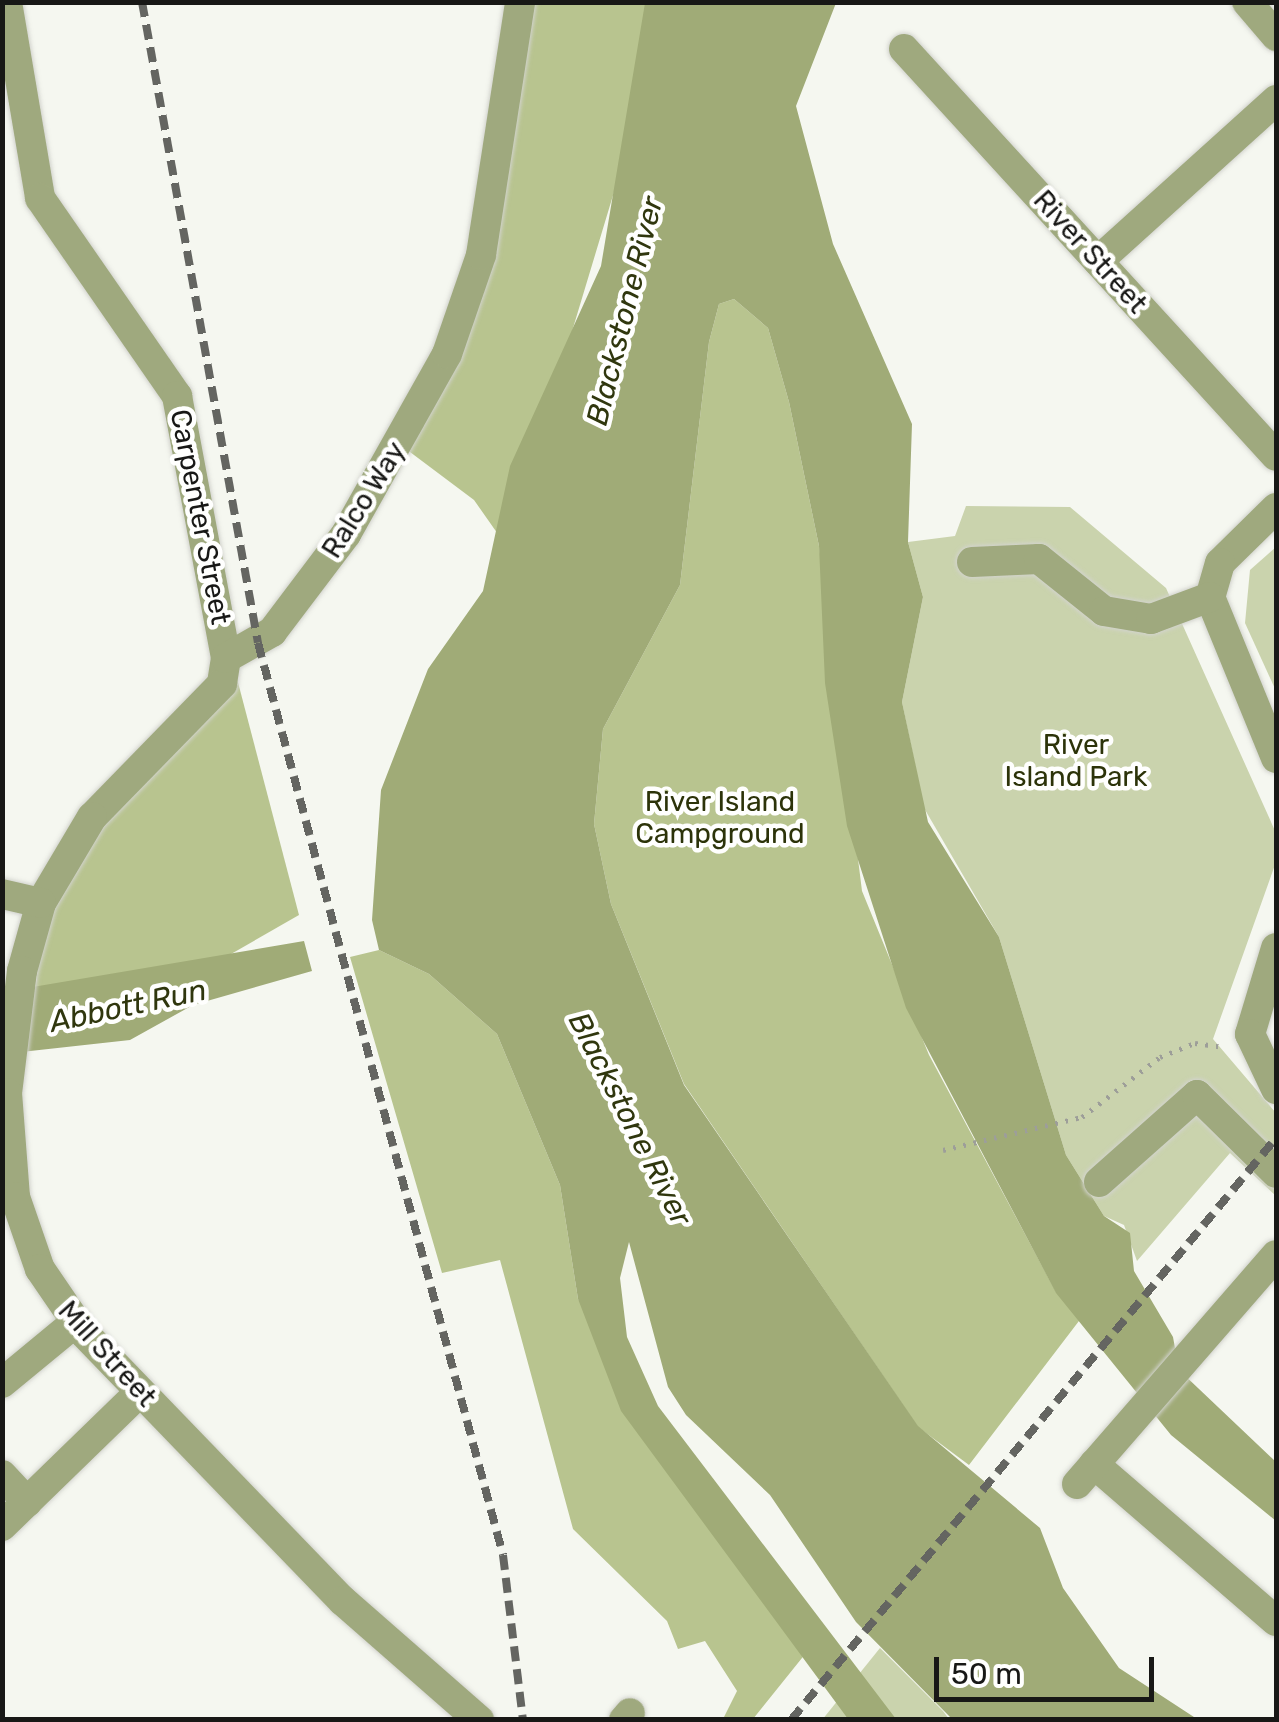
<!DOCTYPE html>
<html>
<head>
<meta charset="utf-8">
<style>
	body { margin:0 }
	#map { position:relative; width:1279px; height:1722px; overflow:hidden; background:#f5f7f0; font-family:Rubik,sans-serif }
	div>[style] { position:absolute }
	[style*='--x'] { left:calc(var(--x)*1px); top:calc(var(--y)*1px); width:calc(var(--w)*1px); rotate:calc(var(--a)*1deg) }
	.green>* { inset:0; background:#cad3ad }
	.forest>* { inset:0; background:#b8c48f }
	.water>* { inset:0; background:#a0ab77 }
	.path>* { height:5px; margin-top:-2.5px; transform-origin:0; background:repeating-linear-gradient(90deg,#9d9e99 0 2.5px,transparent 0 10.5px) }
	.roads { filter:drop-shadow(0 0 2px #d2d3cd) drop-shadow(0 0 2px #d2d3cd) }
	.minor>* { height:30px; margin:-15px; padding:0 15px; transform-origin:15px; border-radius:15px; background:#9fa97e }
	.rail>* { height:8px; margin-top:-4px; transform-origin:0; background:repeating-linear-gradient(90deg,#646561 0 15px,transparent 0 23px) }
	span { translate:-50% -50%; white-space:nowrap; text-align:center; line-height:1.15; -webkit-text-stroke:9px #fffffe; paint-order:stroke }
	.street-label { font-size:28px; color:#181816 }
	.park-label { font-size:28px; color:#2c3309 }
	.water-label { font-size:30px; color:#30370e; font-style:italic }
	.frame { position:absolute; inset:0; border:5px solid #181816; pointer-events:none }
	.scale { position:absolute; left:934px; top:1657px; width:220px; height:45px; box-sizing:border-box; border:5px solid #181816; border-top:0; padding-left:12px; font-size:30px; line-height:35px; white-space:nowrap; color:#181816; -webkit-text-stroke:8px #fffffe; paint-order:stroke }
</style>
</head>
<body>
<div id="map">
	<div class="green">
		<div style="clip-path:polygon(966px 506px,1070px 507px,1166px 588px,1276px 833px,1276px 862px,1213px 1039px,1276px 1113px,1276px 1196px,1230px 1153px,1137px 1261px,1124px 1225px,1104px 1216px,1066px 1155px,999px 937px,924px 808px,902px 702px,923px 597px,908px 542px,955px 536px)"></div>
		<div style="clip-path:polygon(1276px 547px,1276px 691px,1245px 623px,1250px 570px)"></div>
		<div style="clip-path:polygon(880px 1648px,943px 1711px,949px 1719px,822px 1720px)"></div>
	</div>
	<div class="forest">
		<div style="clip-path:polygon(524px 3px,671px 3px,507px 547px,474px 500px,402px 446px,478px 289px)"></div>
		<div style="clip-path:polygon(734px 299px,768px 328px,789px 402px,819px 546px,862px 891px,929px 1055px,1056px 1292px,1082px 1317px,969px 1465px,918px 1427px,684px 1084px,611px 904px,594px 824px,603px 729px,680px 585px,709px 342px,719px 304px)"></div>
		<div style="clip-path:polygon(235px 671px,299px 915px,203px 970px,35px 994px,43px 915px,99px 801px)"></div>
		<div style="clip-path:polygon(379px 950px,429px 974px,497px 1034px,560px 1185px,578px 1299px,806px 1653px,753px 1719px,723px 1719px,737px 1691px,705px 1641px,678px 1649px,667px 1621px,573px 1529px,500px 1260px,442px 1273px,350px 957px)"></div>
	</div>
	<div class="water">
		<div style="clip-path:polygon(645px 3px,836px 3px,796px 106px,833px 244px,912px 424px,908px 542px,923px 597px,902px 702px,928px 822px,999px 937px,1066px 1155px,1104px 1216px,1130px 1233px,1134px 1271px,1173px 1337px,1179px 1370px,1276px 1462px,1276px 1521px,1171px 1435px,1056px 1293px,906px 1008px,847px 826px,825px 683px,819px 546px,789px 402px,768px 328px,734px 299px,719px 304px,709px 342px,680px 585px,603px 729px,594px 824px,611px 904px,684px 1085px,918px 1426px,1040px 1528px,1063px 1588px,1119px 1668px,1197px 1719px,952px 1719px,856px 1622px,770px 1495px,686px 1415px,668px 1387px,629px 1242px,620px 1278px,627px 1337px,658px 1406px,896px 1719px,848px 1719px,621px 1411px,578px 1299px,560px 1185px,497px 1034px,429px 974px,379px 950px,372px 920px,381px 790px,428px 669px,483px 591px,510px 466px,601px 266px)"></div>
		<div style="clip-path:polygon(304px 941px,312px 971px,193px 1005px,130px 1040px,3px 1054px,3px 992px)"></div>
	</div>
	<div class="path">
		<div style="--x:943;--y:1150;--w:143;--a:-13.4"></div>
		<div style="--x:1082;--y:1117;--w:98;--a:-37.6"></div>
		<div style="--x:1160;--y:1057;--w:38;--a:-22"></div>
		<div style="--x:1195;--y:1043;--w:28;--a:8"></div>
	</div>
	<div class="roads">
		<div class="minor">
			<div style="--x:7;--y:2;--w:199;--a:80.4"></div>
			<div style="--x:40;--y:198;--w:241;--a:55.3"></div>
			<div style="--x:177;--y:396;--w:267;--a:79.4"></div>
			<div style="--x:226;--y:658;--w:26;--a:99"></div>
			<div style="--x:222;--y:684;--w:186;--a:134.3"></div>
			<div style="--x:92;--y:817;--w:100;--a:120.7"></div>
			<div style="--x:41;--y:903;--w:71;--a:105.6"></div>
			<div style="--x:22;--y:971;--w:123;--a:97"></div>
			<div style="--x:7;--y:1093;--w:104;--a:85.6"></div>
			<div style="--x:15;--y:1197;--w:76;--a:70.9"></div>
			<div style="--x:40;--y:1269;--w:76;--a:55.7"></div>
			<div style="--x:83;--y:1332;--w:374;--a:46"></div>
			<div style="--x:343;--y:1601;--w:181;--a:41.2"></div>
			<div style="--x:1247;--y:2;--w:45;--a:49.5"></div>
			<div style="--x:904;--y:49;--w:551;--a:47.57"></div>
			<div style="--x:1098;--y:261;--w:240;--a:-42.1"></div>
			<div style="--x:1276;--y:508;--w:78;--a:135.5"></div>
			<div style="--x:1220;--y:563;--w:35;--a:106"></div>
			<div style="--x:1210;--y:597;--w:174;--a:67.7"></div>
			<div style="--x:972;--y:562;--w:67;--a:-2.6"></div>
			<div style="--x:1039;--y:559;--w:83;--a:38.7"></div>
			<div style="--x:1104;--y:611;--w:48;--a:9.7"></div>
			<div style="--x:1151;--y:619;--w:63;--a:-20.4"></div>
			<div style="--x:226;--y:658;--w:53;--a:-29.5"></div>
			<div style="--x:272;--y:632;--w:123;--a:-52.9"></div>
			<div style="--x:346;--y:534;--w:206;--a:-60.7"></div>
			<div style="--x:447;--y:354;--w:105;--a:-71"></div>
			<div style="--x:481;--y:255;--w:256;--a:-81.2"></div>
			<div style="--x:2;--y:894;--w:40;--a:13"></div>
			<div style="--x:1276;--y:948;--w:90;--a:106.8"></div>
			<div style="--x:1250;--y:1034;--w:61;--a:64.7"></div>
			<div style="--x:1099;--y:1182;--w:131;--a:-41.6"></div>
			<div style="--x:1197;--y:1095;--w:111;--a:44.6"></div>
			<div style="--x:2;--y:1383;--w:96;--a:-39.5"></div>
			<div style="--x:1094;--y:1464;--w:240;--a:40.8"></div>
			<div style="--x:2;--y:1475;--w:37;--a:47"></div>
			<div style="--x:1077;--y:1484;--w:303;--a:-49"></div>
			<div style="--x:2;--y:1526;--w:192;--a:-44.2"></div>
			<div style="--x:624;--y:1720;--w:9;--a:-49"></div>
		</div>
	</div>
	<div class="rail">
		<div style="--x:142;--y:2;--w:651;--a:79.74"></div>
		<div style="--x:258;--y:643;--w:944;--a:74.96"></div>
		<div style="--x:503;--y:1555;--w:166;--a:83.1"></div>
		<div style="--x:791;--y:1720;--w:758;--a:-50.19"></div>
	</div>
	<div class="street-label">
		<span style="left:1090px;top:252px;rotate:48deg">River Street</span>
		<span style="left:364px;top:500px;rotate:-58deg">Ralco Way</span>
		<span style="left:200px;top:517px;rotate:79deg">Carpenter Street</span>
		<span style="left:107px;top:1354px;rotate:48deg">Mill Street</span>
	</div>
	<div class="park-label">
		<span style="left:1076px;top:761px">River<br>Island Park</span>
		<span style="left:720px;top:818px">River Island<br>Campground</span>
	</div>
	<div class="water-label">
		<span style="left:625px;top:311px;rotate:-76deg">Blackstone River</span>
		<span style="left:128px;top:1006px;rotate:-12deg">Abbott Run</span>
		<span style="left:630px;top:1119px;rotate:63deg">Blackstone River</span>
	</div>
	<div class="frame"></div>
	<div class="scale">50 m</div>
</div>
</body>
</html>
